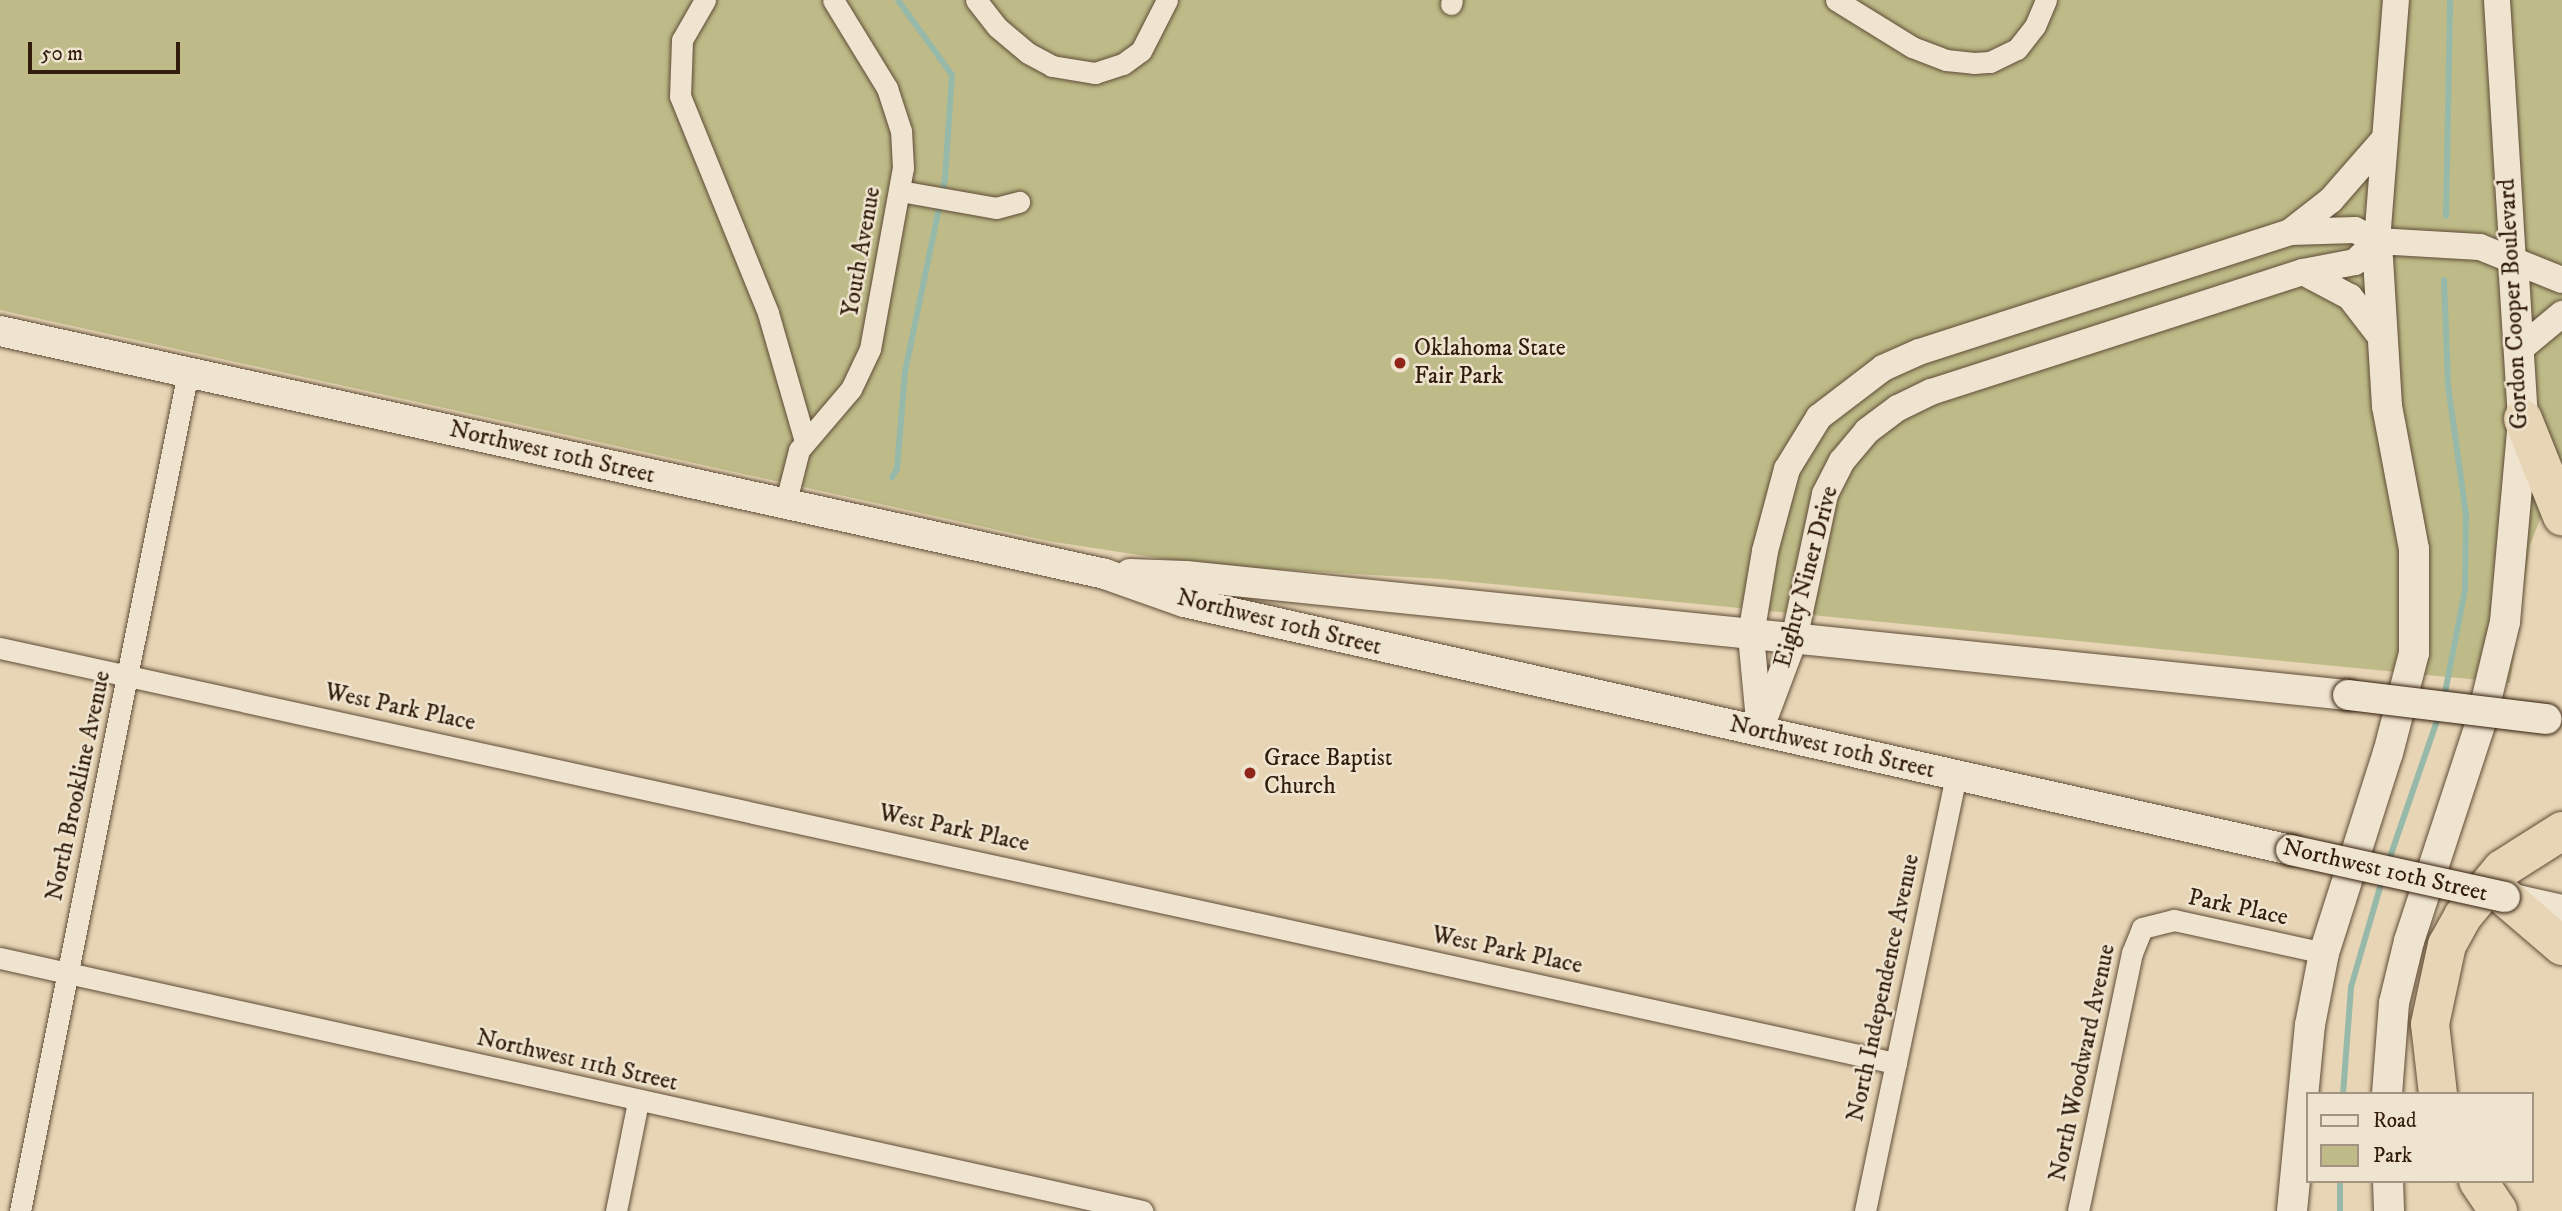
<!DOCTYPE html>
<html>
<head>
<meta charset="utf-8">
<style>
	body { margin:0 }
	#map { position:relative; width:2562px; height:1211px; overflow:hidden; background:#e7d5b5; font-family:"IM FELL DW Pica",serif }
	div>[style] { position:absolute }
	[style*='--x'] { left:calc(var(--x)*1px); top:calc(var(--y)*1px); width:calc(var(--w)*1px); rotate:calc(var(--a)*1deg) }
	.green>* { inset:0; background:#bebb88 }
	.stream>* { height:6px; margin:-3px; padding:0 3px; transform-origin:3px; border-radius:3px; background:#97b9aa }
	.roads { filter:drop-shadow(0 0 2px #5f4b36) drop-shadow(0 0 2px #5f4b36) }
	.minor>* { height:21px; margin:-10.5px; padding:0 10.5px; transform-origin:10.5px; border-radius:10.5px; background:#efe4cf }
	.tertiary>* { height:26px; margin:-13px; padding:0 13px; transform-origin:13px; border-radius:13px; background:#efe4cf }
	.secondary>* { height:30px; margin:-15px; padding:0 15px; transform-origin:15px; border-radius:15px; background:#efe4cf }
	.motorway>* { height:38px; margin:-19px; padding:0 19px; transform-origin:19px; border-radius:19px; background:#e7d5b5 }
	.bridges { filter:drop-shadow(0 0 2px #321d0c) drop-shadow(0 0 2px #321d0c) }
	.secondary-bridge>* { height:30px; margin:-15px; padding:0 15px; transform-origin:15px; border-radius:15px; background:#efe4cf }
	.dots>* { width:19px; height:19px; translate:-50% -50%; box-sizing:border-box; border:4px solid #efe4cf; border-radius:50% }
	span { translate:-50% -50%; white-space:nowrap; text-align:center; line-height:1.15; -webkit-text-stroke:5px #efe4cf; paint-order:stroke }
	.street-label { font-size:24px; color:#321d0c }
	.poi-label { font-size:24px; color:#321d0c }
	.left { translate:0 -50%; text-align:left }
	.legend { position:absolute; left:2306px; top:1092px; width:228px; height:91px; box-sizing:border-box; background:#efe4cf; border:2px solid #a39481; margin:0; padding:9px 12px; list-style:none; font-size:21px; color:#321d0c }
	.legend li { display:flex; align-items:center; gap:14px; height:35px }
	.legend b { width:35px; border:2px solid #a39481 }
	.scale { position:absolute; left:28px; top:42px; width:152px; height:32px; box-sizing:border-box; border:4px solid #321d0c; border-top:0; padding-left:9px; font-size:21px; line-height:24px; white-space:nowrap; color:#321d0c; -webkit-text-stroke:5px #efe4cf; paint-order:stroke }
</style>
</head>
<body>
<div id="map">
	<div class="green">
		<div style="clip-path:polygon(0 0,2562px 0,2562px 464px,2530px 545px,2510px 683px,1441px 579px,1204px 565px,1048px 541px,0 310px)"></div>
	</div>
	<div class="stream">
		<div style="--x:2446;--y:216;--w:216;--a:-88.9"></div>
		<div style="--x:2444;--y:280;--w:105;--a:87.8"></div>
		<div style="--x:2448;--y:385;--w:131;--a:82.1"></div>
		<div style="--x:2466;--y:515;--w:75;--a:90.8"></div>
		<div style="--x:2465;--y:590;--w:110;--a:101"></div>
		<div style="--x:892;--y:477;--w:9;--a:-58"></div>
		<div style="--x:897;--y:469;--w:97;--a:-85.3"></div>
		<div style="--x:905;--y:372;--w:198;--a:-78.3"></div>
		<div style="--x:945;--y:178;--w:103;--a:-86.1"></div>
		<div style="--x:952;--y:75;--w:92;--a:-125.8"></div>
		<div style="--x:2388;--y:863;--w:157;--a:-71"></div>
		<div style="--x:2343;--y:1094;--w:107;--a:-85.7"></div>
		<div style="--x:2351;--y:987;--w:115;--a:-73.8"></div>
		<div style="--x:2340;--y:1211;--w:30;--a:-90"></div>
	</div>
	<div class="roads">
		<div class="minor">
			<div style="--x:705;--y:0;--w:46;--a:119.9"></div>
			<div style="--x:682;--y:40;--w:56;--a:92"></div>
			<div style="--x:680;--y:96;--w:234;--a:67.9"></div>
			<div style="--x:768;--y:313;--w:133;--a:73.9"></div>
			<div style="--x:976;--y:0;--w:34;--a:52"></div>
			<div style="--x:997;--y:27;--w:40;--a:40"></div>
			<div style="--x:1028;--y:53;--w:27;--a:28"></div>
			<div style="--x:1052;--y:66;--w:44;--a:9.2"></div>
			<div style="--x:1095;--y:73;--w:29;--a:-18"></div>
			<div style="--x:1123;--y:64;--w:22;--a:-36"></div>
			<div style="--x:1141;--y:51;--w:57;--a:-63"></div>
			<div style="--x:1836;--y:0;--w:89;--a:31.7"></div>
			<div style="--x:1912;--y:47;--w:36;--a:21"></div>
			<div style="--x:1946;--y:60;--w:28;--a:6"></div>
			<div style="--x:1974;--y:63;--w:16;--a:-4"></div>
			<div style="--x:1990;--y:62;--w:30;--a:-26"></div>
			<div style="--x:2017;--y:49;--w:29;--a:-52"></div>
			<div style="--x:2035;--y:26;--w:28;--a:-67"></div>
			<div style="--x:1451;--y:4;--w:4;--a:-76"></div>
			<div style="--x:900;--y:191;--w:97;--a:10"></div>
			<div style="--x:996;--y:208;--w:24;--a:-15"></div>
			<div style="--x:785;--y:505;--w:57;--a:-75.7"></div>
			<div style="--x:799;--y:450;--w:80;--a:-49.6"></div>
			<div style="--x:851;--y:389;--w:44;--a:-64.6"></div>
			<div style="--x:870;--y:349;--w:184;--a:-79.7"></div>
			<div style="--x:903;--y:168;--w:37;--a:-93"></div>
			<div style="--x:901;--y:131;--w:45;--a:-108"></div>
			<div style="--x:887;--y:88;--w:103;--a:-121.5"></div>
			<div style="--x:0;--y:648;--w:1941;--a:12.35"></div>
			<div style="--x:0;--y:958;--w:1170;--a:12.49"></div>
			<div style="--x:20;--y:1211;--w:856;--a:-78.68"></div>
			<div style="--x:616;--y:1211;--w:111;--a:-78.6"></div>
			<div style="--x:1865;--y:1211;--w:444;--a:-78.2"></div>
			<div style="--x:2078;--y:1211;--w:264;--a:-78.2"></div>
			<div style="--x:2132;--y:953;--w:27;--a:-68"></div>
			<div style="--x:2142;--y:928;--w:33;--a:-14"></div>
			<div style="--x:2174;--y:920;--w:154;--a:12.4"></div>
		</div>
		<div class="tertiary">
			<div style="--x:2497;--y:0;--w:260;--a:86.5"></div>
			<div style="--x:2290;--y:232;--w:52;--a:-38"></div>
			<div style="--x:2331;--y:200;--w:82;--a:-48.9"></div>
			<div style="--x:2377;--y:241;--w:242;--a:-85.5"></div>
			<div style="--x:2303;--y:272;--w:53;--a:28"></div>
			<div style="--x:2350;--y:297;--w:49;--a:52.4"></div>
			<div style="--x:2520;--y:349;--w:55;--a:-39.8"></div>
			<div style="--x:1762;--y:725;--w:91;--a:-69.4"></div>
			<div style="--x:1794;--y:640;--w:149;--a:-78"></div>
			<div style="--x:1825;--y:494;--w:37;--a:-63"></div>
			<div style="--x:1842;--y:461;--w:39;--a:-50"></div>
			<div style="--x:1867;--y:431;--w:39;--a:-37"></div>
			<div style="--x:1898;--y:408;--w:37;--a:-26"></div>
			<div style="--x:1931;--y:392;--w:391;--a:-17.9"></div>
			<div style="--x:2303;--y:272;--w:53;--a:-10.9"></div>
			<div style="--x:2355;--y:262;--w:30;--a:-44"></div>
			<div style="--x:1760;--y:731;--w:96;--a:-95.4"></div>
			<div style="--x:1751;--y:635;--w:85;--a:-80.5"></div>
			<div style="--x:1765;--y:551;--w:85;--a:-75"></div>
			<div style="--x:1787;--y:469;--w:61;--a:-58.4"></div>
			<div style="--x:1819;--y:417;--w:81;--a:-37.4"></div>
			<div style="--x:1883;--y:368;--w:39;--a:-24"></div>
			<div style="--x:1919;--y:352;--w:390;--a:-17.9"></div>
			<div style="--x:2290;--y:232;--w:65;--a:-1.8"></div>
			<div style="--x:2355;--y:230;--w:25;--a:27"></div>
			<div style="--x:2377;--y:241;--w:103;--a:3.3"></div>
			<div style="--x:2480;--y:247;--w:88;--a:21.9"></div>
		</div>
		<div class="secondary">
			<div style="--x:0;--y:331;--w:1131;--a:12.4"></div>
			<div style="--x:1105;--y:574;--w:84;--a:19.5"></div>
			<div style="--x:1184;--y:602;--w:1134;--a:12.63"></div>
			<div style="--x:1130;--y:574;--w:56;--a:2"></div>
			<div style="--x:1186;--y:576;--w:1168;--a:5.85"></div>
			<div style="--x:2508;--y:898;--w:55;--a:12.5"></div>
			<div style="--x:2387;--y:1094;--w:91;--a:-85.6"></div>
			<div style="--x:2394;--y:1003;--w:64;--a:-76.4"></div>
			<div style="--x:2409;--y:941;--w:231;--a:-71.8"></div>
			<div style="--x:2481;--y:722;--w:103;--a:-76.5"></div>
			<div style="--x:2505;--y:622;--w:204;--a:-84.9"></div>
			<div style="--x:2523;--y:419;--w:159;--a:-93.6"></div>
			<div style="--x:2388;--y:1181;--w:30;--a:88"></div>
			<div style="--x:2292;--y:1211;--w:187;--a:-84.5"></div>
			<div style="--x:2310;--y:1025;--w:73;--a:-79"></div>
			<div style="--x:2324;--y:953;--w:210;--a:-72.3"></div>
			<div style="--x:2388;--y:753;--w:103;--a:-75.4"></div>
			<div style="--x:2414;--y:653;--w:104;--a:-90"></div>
			<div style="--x:2414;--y:549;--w:146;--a:-100.7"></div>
			<div style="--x:2387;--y:406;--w:165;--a:-93.5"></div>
		</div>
		<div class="motorway">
			<div style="--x:2523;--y:419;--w:105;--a:68.1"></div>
			<div style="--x:2505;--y:897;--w:75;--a:40.7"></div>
			<div style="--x:2438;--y:1094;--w:70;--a:-96.5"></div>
			<div style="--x:2430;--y:1024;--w:81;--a:-77.9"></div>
			<div style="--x:2447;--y:945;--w:33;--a:-61"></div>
			<div style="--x:2463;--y:916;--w:61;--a:-50.3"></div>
			<div style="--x:2502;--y:869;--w:71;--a:-32.3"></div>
			<div style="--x:2478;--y:1181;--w:36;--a:56"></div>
		</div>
	</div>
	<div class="bridges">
		<div class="secondary-bridge">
			<div style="--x:2348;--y:695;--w:200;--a:6.9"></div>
			<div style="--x:2291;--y:850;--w:219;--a:12.4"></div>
		</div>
	</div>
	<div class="dots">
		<div style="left:1400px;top:363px;background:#8f2418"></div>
		<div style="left:1250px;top:773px;background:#8f2418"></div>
	</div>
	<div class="street-label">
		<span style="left:862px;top:252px;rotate:-80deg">Youth Avenue</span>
		<span style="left:2514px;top:304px;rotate:-93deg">Gordon Cooper Boulevard</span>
		<span style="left:552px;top:453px;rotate:13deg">Northwest 10th Street</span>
		<span style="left:1807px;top:577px;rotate:-75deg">Eighty Niner Drive</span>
		<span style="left:1279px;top:623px;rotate:14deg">Northwest 10th Street</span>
		<span style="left:400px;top:708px;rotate:12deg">West Park Place</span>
		<span style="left:1832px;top:748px;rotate:13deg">Northwest 10th Street</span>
		<span style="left:79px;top:786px;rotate:-78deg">North Brookline Avenue</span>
		<span style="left:954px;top:829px;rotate:12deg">West Park Place</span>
		<span style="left:2385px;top:871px;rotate:13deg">Northwest 10th Street</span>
		<span style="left:2238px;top:908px;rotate:12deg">Park Place</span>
		<span style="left:1507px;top:951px;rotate:12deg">West Park Place</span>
		<span style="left:1884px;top:988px;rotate:-78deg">North Independence Avenue</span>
		<span style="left:577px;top:1061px;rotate:13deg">Northwest 11th Street</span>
		<span style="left:2083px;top:1063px;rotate:-78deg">North Woodward Avenue</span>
	</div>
	<div class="poi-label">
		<span class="left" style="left:1414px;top:363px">Oklahoma State<br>Fair Park</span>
		<span class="left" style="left:1264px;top:773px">Grace Baptist<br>Church</span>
	</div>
	<ul class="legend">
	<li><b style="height:9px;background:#efe4cf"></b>Road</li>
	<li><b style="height:19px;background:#bebb88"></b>Park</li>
	</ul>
	<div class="scale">50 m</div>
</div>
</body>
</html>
